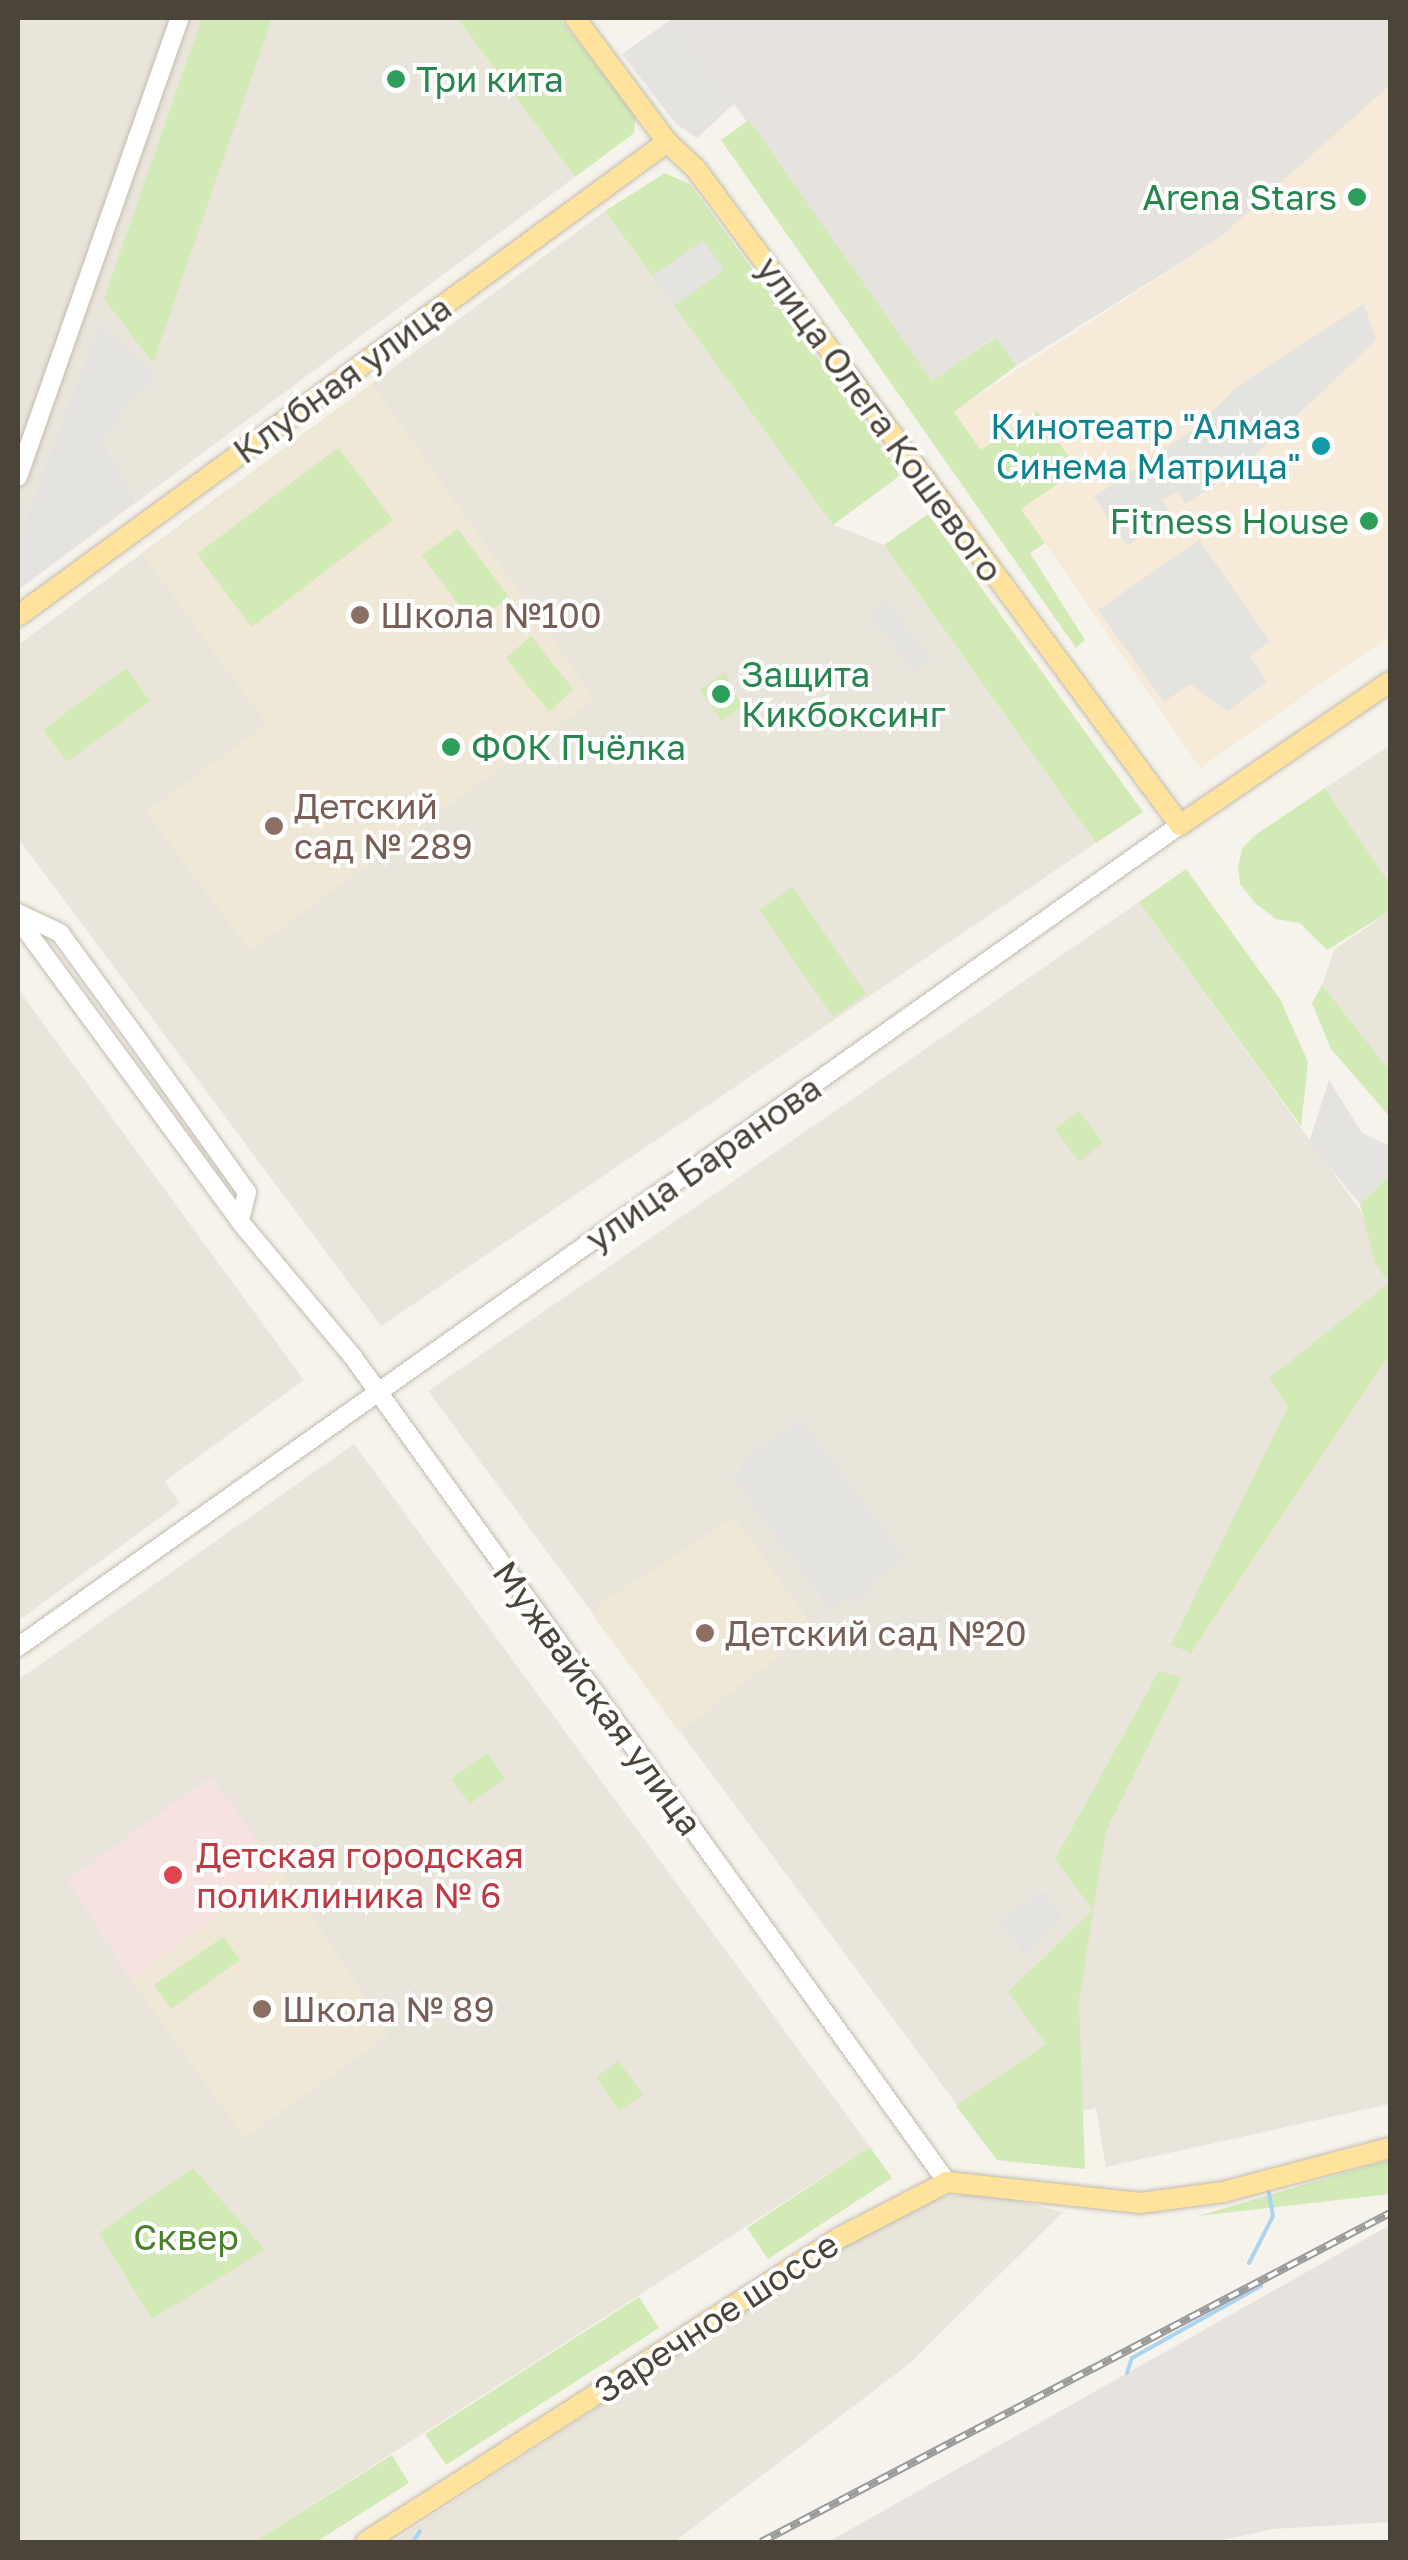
<!DOCTYPE html>
<html>
<head>
<meta charset="utf-8">
<style>
	body { margin:0 }
	#map { position:relative; width:1408px; height:2560px; overflow:hidden; background:#f6f3ec; font-family:"Golos Text",sans-serif }
	div>[style] { position:absolute }
	[style*='--x'] { left:calc(var(--x)*1px); top:calc(var(--y)*1px); width:calc(var(--w)*1px); rotate:calc(var(--a)*1deg) }
	.residential>* { inset:0; background:#eae5da }
	.commercial>* { inset:0; background:#f7ead8 }
	.industrial>* { inset:0; background:#e6e2dd }
	.education>* { inset:0; background:#efe8d6 }
	.medical>* { inset:0; background:#f6e3e0 }
	.green>* { inset:0; background:#d2eab5 }
	.parking>* { inset:0; background:#e5e3e0 }
	.stream>* { height:4px; margin:-2px; padding:0 2px; transform-origin:2px; border-radius:2px; background:#a9d4f2 }
	.roads { filter:drop-shadow(0 0 2px #c2bbae) drop-shadow(0 0 2px #c2bbae) }
	.minor>* { height:18px; margin:-9px; padding:0 9px; transform-origin:9px; border-radius:9px; background:#fff }
	.major>* { height:20px; margin:-10px; padding:0 10px; transform-origin:10px; border-radius:10px; background:#ffe39c }
	.rail>* { height:8px; margin-top:-4px; transform-origin:0; background:repeating-linear-gradient(90deg,#fff 0 11px,#9a9a9a 0 22px); box-sizing:border-box; border-block:2px solid #9a9a9a }
	.dots>* { width:28px; height:28px; translate:-50% -50%; box-sizing:border-box; border:5px solid #fff; border-radius:50% }
	span { translate:-50% -50%; white-space:nowrap; text-align:center; line-height:1.15; -webkit-text-stroke:8px #fff; paint-order:stroke }
	.leisure-label { font-size:35px; color:#27864d }
	.left { translate:0 -50%; text-align:left }
	.right { translate:-100% -50%; text-align:right }
	.street-label { font-size:35px; color:#4b4439 }
	.culture-label { font-size:35px; color:#0d838f }
	.education-label { font-size:35px; color:#785e54 }
	.health-label { font-size:35px; color:#be3a42 }
	.park-label { font-size:35px; color:#4a7f2a }
	.frame { position:absolute; inset:0; border:20px solid #4b4439; pointer-events:none }
</style>
</head>
<body>
<div id="map">
	<div class="residential">
		<div style="clip-path:polygon(18px 18px,457px 18px,575px 177px,18px 590px)"></div>
		<div style="clip-path:polygon(605px 211px,833px 525px,884px 545px,1096px 843px,381px 1326px,18px 838px,18px 645px)"></div>
		<div style="clip-path:polygon(1390px 745px,1390px 884px,1325px 788px)"></div>
		<div style="clip-path:polygon(1139px 902px,1390px 1252px,1390px 2104px,1106px 2167px,1096px 2108px,977px 2132px,428px 1391px)"></div>
		<div style="clip-path:polygon(1390px 911px,1390px 1072px,1322px 985px,1334px 950px)"></div>
		<div style="clip-path:polygon(18px 989px,304px 1380px,165px 1481px,180px 1503px,18px 1621px)"></div>
		<div style="clip-path:polygon(354px 1444px,870px 2147px,254px 2542px,18px 2542px,18px 1680px)"></div>
		<div style="clip-path:polygon(981px 2192px,1063px 2212px,909px 2364px,674px 2542px,392px 2542px,871px 2228px,935px 2198px)"></div>
	</div>
	<div class="commercial">
		<div style="clip-path:polygon(1390px 85px,1390px 636px,1200px 768px,954px 411px,1218px 239px)"></div>
	</div>
	<div class="industrial">
		<div style="clip-path:polygon(673px 18px,1390px 18px,1390px 85px,1218px 239px,1016px 366px,995px 337px,932px 381px)"></div>
		<div style="clip-path:polygon(1390px 2225px,1390px 2522px,1273px 2529px,1214px 2542px,828px 2542px)"></div>
	</div>
	<div class="education">
		<div style="clip-path:polygon(372px 384px,595px 699px,250px 951px,146px 812px,267px 724px,143px 555px)"></div>
		<div style="clip-path:polygon(734px 1517px,810px 1623px,798px 1642px,679px 1732px,594px 1617px,598px 1605px)"></div>
		<div style="clip-path:polygon(280px 1868px,390px 2034px,245px 2138px,131px 1980px)"></div>
	</div>
	<div class="medical">
		<div style="clip-path:polygon(211px 1777px,278px 1870px,131px 1980px,67px 1880px)"></div>
	</div>
	<div class="green">
		<div style="clip-path:polygon(202px 18px,272px 18px,153px 363px,104px 299px)"></div>
		<div style="clip-path:polygon(457px 18px,559px 18px,636px 116px,634px 133px,575px 177px)"></div>
		<div style="clip-path:polygon(749px 120px,932px 381px,996px 337px,1016px 366px,954px 412px,981px 450px,1037px 411px,1078px 470px,1021px 509px,1045px 543px,1030px 553px,1085px 640px,1076px 648px,721px 140px)"></div>
		<div style="clip-path:polygon(665px 173px,690px 184px,902px 474px,833px 525px,605px 211px)"></div>
		<div style="clip-path:polygon(338px 448px,393px 520px,252px 627px,197px 554px)"></div>
		<div style="clip-path:polygon(928px 514px,1143px 812px,1096px 843px,884px 545px)"></div>
		<div style="clip-path:polygon(458px 529px,509px 597px,473px 624px,422px 555px)"></div>
		<div style="clip-path:polygon(531px 636px,573px 689px,549px 712px,506px 658px)"></div>
		<div style="clip-path:polygon(126px 668px,150px 701px,67px 762px,43px 730px)"></div>
		<div style="clip-path:polygon(725px 672px,742px 707px,722px 721px,700px 690px)"></div>
		<div style="clip-path:polygon(1325px 788px,1390px 884px,1390px 911px,1327px 950px,1300px 923px,1276px 919px,1256px 904px,1240px 884px,1238px 867px,1242px 849px,1254px 836px)"></div>
		<div style="clip-path:polygon(1186px 869px,1280px 999px,1308px 1062px,1301px 1126px,1139px 902px)"></div>
		<div style="clip-path:polygon(793px 887px,866px 994px,833px 1017px,759px 910px)"></div>
		<div style="clip-path:polygon(1322px 985px,1390px 1071px,1390px 1117px,1331px 1049px,1312px 1003px)"></div>
		<div style="clip-path:polygon(1079px 1111px,1103px 1143px,1079px 1162px,1055px 1129px)"></div>
		<div style="clip-path:polygon(1390px 1174px,1390px 1353px,1191px 1653px,1171px 1645px,1288px 1407px,1269px 1378px,1389px 1283px,1375px 1263px,1360px 1204px)"></div>
		<div style="clip-path:polygon(1159px 1671px,1182px 1678px,1106px 1831px,1079px 2001px,1085px 2169px,997px 2160px,956px 2106px,1046px 2044px,1008px 1992px,1093px 1910px,1055px 1859px)"></div>
		<div style="clip-path:polygon(487px 1753px,505px 1778px,470px 1804px,451px 1779px)"></div>
		<div style="clip-path:polygon(223px 1937px,240px 1960px,171px 2009px,154px 1985px)"></div>
		<div style="clip-path:polygon(619px 2061px,643px 2095px,619px 2111px,596px 2077px)"></div>
		<div style="clip-path:polygon(870px 2147px,892px 2178px,768px 2259px,747px 2228px)"></div>
		<div style="clip-path:polygon(1390px 2160px,1390px 2194px,1198px 2216px,1375px 2164px)"></div>
		<div style="clip-path:polygon(193px 2168px,265px 2250px,152px 2319px,99px 2233px)"></div>
		<div style="clip-path:polygon(639px 2297px,659px 2328px,446px 2465px,425px 2434px)"></div>
		<div style="clip-path:polygon(392px 2455px,409px 2483px,316px 2542px,254px 2542px)"></div>
	</div>
	<div class="parking">
		<div style="clip-path:polygon(673px 18px,736px 102px,697px 138px,676px 124px,622px 54px)"></div>
		<div style="clip-path:polygon(703px 240px,724px 270px,674px 306px,653px 276px)"></div>
		<div style="clip-path:polygon(1364px 304px,1376px 340px,1242px 468px,1185px 504px,1179px 491px,1162px 500px,1172px 515px,1127px 546px,1094px 497px,1197px 427px,1235px 388px)"></div>
		<div style="clip-path:polygon(99px 325px,159px 376px,129px 400px,103px 443px,136px 501px,18px 590px,18px 540px)"></div>
		<div style="clip-path:polygon(1199px 540px,1270px 641px,1250px 656px,1267px 682px,1228px 711px,1190px 684px,1164px 702px,1098px 610px)"></div>
		<div style="clip-path:polygon(887px 601px,931px 660px,914px 673px,869px 614px)"></div>
		<div style="clip-path:polygon(1329px 1080px,1362px 1133px,1390px 1146px,1390px 1174px,1360px 1204px,1309px 1142px)"></div>
		<div style="clip-path:polygon(801px 1419px,906px 1559px,870px 1583px,874px 1592px,858px 1602px,852px 1595px,830px 1610px,732px 1477px,742px 1470px,739px 1464px)"></div>
		<div style="clip-path:polygon(1045px 1890px,1062px 1917px,1026px 1957px,999px 1920px)"></div>
	</div>
	<div class="stream">
		<div style="--x:1249;--y:2263;--w:53;--a:-62.9"></div>
		<div style="--x:1273;--y:2216;--w:28;--a:-100"></div>
		<div style="--x:1127;--y:2373;--w:16;--a:-72"></div>
		<div style="--x:1132;--y:2358;--w:148;--a:-29.2"></div>
		<div style="--x:413;--y:2542;--w:13;--a:-58"></div>
	</div>
	<div class="roads">
		<div class="minor">
			<div style="--x:18;--y:477;--w:487;--a:-70.6"></div>
			<div style="--x:18;--y:913;--w:47;--a:25.5"></div>
			<div style="--x:60;--y:933;--w:141;--a:53.9"></div>
			<div style="--x:143;--y:1047;--w:178;--a:54.4"></div>
			<div style="--x:247;--y:1192;--w:30;--a:104"></div>
			<div style="--x:18;--y:919;--w:385;--a:53.7"></div>
			<div style="--x:246;--y:1229;--w:167;--a:50.1"></div>
			<div style="--x:353;--y:1357;--w:1017;--a:54.25"></div>
			<div style="--x:18;--y:1647;--w:1423;--a:-35.28"></div>
		</div>
		<div class="major">
			<div style="--x:575;--y:18;--w:154;--a:53.4"></div>
			<div style="--x:667;--y:142;--w:40;--a:43"></div>
			<div style="--x:696;--y:169;--w:815;--a:53.58"></div>
			<div style="--x:1180;--y:825;--w:254;--a:-34.3"></div>
			<div style="--x:18;--y:616;--w:804;--a:-36.14"></div>
			<div style="--x:366;--y:2542;--w:562;--a:-32.73"></div>
			<div style="--x:839;--y:2238;--w:122;--a:-27.4"></div>
			<div style="--x:947;--y:2182;--w:194;--a:6.2"></div>
			<div style="--x:1140;--y:2203;--w:84;--a:-7.5"></div>
			<div style="--x:1223;--y:2192;--w:173;--a:-14.8"></div>
		</div>
	</div>
	<div class="rail">
		<div style="--x:761;--y:2542;--w:710;--a:-27.61"></div>
		<div style="--x:1389;--y:2542;--w:1;--a:0"></div>
	</div>
	<div class="dots">
		<div style="left:396px;top:79px;background:#2e9e5b"></div>
		<div style="left:1357px;top:197px;background:#2e9e5b"></div>
		<div style="left:1321px;top:446px;background:#0f9aa8"></div>
		<div style="left:1369px;top:521px;background:#2e9e5b"></div>
		<div style="left:360px;top:615px;background:#8d6e63"></div>
		<div style="left:721px;top:694px;background:#2e9e5b"></div>
		<div style="left:451px;top:747px;background:#2e9e5b"></div>
		<div style="left:274px;top:826px;background:#8d6e63"></div>
		<div style="left:705px;top:1633px;background:#8d6e63"></div>
		<div style="left:173px;top:1875px;background:#e0444e"></div>
		<div style="left:262px;top:2009px;background:#8d6e63"></div>
	</div>
	<div class="leisure-label">
		<span class="left" style="left:416px;top:79px">Три кита</span>
		<span class="right" style="left:1337px;top:197px">Arena Stars</span>
		<span class="right" style="left:1349px;top:521px">Fitness House</span>
		<span class="left" style="left:741px;top:694px">Защита<br>Кикбоксинг</span>
		<span class="left" style="left:471px;top:747px">ФОК Пчёлка</span>
	</div>
	<div class="street-label">
		<span style="left:342px;top:379px;rotate:-36deg">Клубная улица</span>
		<span style="left:880px;top:419px;rotate:54deg">улица Олега Кошевого</span>
		<span style="left:703px;top:1163px;rotate:-35deg">улица Баранова</span>
		<span style="left:598px;top:1698px;rotate:54deg">Мужвайская улица</span>
		<span style="left:716px;top:2317px;rotate:-33deg">Заречное шоссе</span>
	</div>
	<div class="culture-label">
		<span class="right" style="left:1301px;top:446px">Кинотеатр "Алмаз<br>Синема Матрица"</span>
	</div>
	<div class="education-label">
		<span class="left" style="left:380px;top:615px">Школа №100</span>
		<span class="left" style="left:294px;top:826px">Детский<br>сад № 289</span>
		<span class="left" style="left:725px;top:1633px">Детский сад №20</span>
		<span class="left" style="left:282px;top:2009px">Школа № 89</span>
	</div>
	<div class="health-label">
		<span class="left" style="left:196px;top:1875px">Детская городская<br>поликлиника № 6</span>
	</div>
	<div class="park-label">
		<span style="left:186px;top:2237px">Сквер</span>
	</div>
	<div class="frame"></div>
</div>
</body>
</html>
